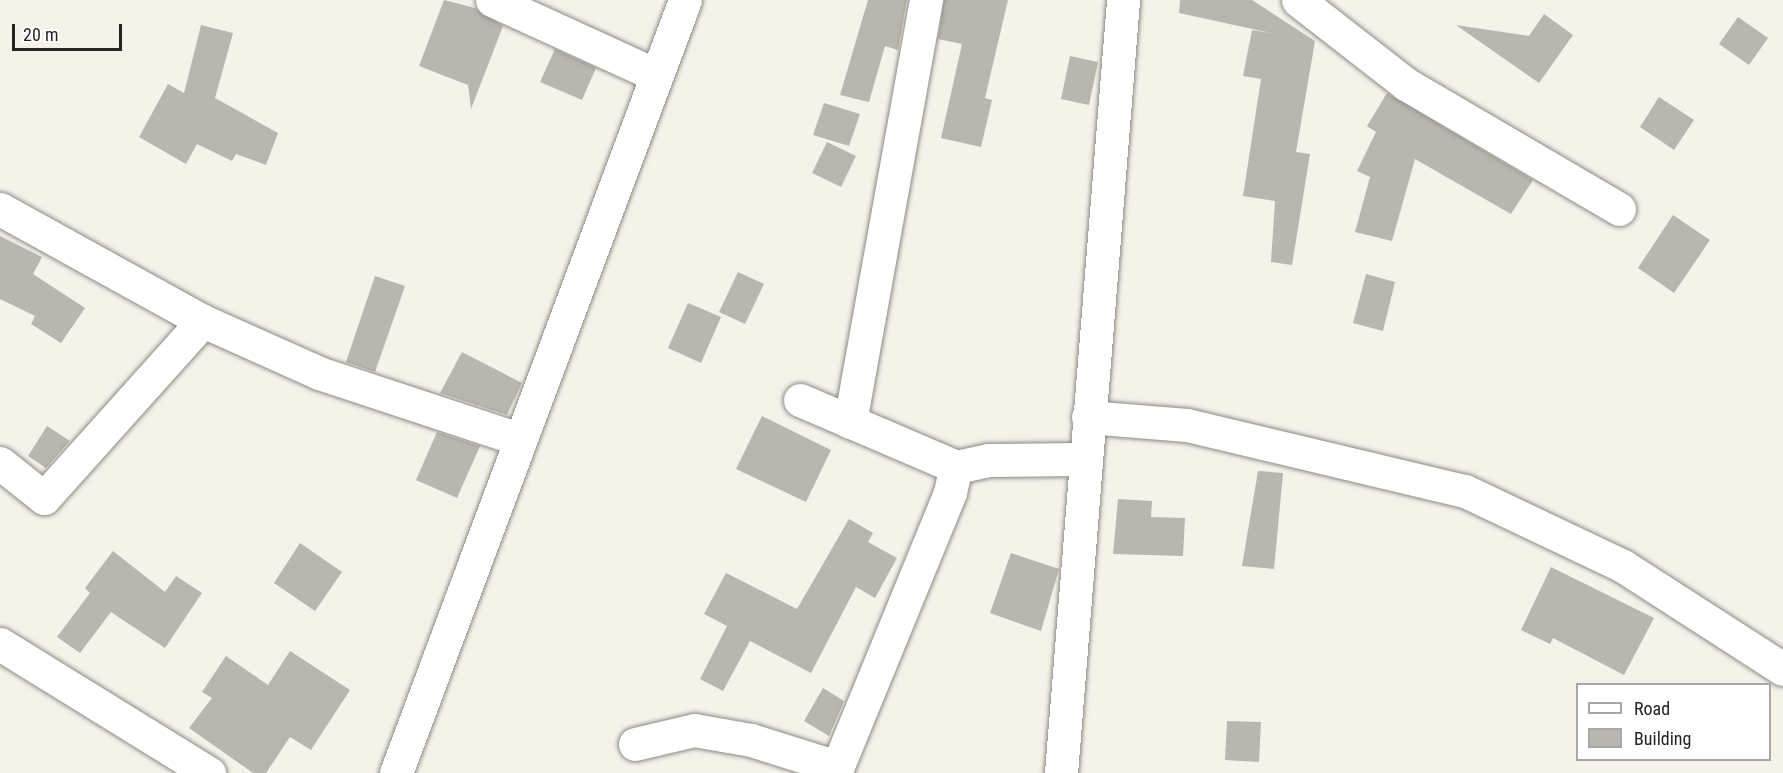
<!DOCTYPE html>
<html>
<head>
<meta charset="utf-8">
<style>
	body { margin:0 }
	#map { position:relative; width:1783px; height:773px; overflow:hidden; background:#f4f2e9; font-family:"Roboto Condensed",sans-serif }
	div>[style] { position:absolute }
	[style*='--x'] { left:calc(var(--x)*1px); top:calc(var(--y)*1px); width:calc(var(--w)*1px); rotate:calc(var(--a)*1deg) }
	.building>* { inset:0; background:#b8b6ae }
	.roads { filter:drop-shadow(0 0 2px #8c8a83) drop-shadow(0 0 2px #8c8a83) }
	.minor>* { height:33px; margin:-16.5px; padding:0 16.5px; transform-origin:16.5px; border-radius:16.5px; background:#fff }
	span { translate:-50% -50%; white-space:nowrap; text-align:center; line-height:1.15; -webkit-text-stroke:6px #fff; paint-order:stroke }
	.legend { position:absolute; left:1576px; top:683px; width:195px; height:78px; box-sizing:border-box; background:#fff; border:2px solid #a8a7a6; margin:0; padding:8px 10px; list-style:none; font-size:18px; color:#252421 }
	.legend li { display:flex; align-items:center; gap:12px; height:30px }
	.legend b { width:30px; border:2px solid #a8a7a6 }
	.scale { position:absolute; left:12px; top:24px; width:110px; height:27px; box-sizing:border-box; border:3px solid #252421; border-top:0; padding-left:8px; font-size:18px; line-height:21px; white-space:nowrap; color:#252421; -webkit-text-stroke:4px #fff; paint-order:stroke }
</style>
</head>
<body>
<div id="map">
	<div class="building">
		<div style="clip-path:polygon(444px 0,475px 8px,503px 26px,471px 109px,468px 85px,419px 66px)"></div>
		<div style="clip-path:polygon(868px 0,907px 0,898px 50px,885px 46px,869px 102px,840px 95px)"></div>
		<div style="clip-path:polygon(944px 0,1008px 0,985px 98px,992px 100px,981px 147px,941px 138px,962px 44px,938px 39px)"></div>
		<div style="clip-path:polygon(1180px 0,1252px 0,1315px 41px,1296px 152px,1310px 154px,1292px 265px,1271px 262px,1275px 201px,1243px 196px,1261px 79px,1243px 76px,1252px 30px,1276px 34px,1179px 13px)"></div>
		<div style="clip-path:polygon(1544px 14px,1573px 35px,1539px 83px,1456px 25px,1529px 36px)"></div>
		<div style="clip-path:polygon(1738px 17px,1768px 38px,1749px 65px,1719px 44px)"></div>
		<div style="clip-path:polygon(201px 25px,233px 33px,215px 98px,278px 133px,266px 165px,236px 154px,232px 161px,197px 144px,186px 164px,139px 137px,168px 84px,184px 93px)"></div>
		<div style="clip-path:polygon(555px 49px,596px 68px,582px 100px,540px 82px)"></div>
		<div style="clip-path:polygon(1070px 56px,1098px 62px,1089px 105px,1061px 99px)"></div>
		<div style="clip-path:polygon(1387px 93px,1533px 180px,1511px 214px,1415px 159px,1392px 241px,1355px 232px,1370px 177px,1357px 171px,1376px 132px,1367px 126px)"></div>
		<div style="clip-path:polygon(1659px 97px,1694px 120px,1674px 150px,1640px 127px)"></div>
		<div style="clip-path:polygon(824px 103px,860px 114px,849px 146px,813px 135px)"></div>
		<div style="clip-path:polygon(827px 142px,856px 156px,841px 187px,812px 173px)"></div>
		<div style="clip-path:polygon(1673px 215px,1710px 240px,1674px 293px,1638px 268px)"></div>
		<div style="clip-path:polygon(0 236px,42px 257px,33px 274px,85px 308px,61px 343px,31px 324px,35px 316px,0 299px)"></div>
		<div style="clip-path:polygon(738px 272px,764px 284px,745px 324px,719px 312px)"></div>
		<div style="clip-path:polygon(1366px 274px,1395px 282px,1383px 331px,1353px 323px)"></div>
		<div style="clip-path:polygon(375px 276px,405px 286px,375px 372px,346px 362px)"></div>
		<div style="clip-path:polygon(688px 303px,721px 317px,701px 363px,668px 348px)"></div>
		<div style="clip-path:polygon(462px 352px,522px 383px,507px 415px,440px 393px)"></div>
		<div style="clip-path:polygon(762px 416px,831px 450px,806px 502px,736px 469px)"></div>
		<div style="clip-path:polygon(47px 426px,70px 441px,46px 468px,28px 456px)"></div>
		<div style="clip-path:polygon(437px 432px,480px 446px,457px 498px,416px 480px)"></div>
		<div style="clip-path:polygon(1258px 471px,1283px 473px,1274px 569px,1242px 566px)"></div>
		<div style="clip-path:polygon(1118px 499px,1152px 501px,1151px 517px,1185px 518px,1183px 556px,1113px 554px)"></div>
		<div style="clip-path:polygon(849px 519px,873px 533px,868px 542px,897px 558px,875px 598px,856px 587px,811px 673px,750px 641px,723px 691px,700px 679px,727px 626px,704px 614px,726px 573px,797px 609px)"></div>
		<div style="clip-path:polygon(300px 543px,342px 572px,315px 611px,274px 583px)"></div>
		<div style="clip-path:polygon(113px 551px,165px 592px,176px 576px,202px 593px,165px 648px,111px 612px,80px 653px,57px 637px,90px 593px,85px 588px)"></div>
		<div style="clip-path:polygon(1011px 553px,1059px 569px,1041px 631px,990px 613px)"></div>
		<div style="clip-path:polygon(1551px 567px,1654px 618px,1624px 675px,1553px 638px,1550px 644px,1521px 630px)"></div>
		<div style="clip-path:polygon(290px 651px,350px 690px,311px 750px,290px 737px,266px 773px,253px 773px,189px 728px,212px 698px,202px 692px,226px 656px,268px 685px)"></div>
		<div style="clip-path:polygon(823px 688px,844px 701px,829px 736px,804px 721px)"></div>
		<div style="clip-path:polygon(1227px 721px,1261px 722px,1259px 762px,1225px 760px)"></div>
	</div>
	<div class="roads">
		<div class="minor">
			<div style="--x:492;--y:0;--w:180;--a:24.6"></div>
			<div style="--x:1298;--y:0;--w:137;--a:37.9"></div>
			<div style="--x:1406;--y:84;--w:247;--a:30.4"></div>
			<div style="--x:0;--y:209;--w:232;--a:28.9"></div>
			<div style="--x:203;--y:321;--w:127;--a:24.1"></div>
			<div style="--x:319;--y:373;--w:211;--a:18.3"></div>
			<div style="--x:800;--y:400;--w:170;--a:23.2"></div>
			<div style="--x:1088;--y:417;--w:99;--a:4.6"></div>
			<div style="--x:1187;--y:425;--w:286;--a:13.4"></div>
			<div style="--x:1465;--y:491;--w:175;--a:25.4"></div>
			<div style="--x:1623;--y:566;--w:190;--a:32.8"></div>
			<div style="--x:850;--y:422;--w:429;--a:-79.8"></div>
			<div style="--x:0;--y:463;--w:56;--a:38.5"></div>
			<div style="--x:44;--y:498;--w:238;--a:-48.1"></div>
			<div style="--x:0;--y:644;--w:246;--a:31.7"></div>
			<div style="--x:635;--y:744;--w:61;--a:-13.3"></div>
			<div style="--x:694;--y:730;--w:58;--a:10"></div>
			<div style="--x:751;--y:740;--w:90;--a:17.4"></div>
			<div style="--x:396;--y:773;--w:825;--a:-69.5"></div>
			<div style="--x:835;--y:773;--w:304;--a:-67.7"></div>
			<div style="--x:950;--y:492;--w:26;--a:-77"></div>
			<div style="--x:956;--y:467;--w:33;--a:-12"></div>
			<div style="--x:988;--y:460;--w:97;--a:-0.6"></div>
			<div style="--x:1061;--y:773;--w:775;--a:-85.41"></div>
		</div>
	</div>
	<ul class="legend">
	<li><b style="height:8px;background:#fff"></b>Road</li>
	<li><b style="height:16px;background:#b8b6ae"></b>Building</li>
	</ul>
	<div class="scale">20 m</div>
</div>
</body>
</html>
